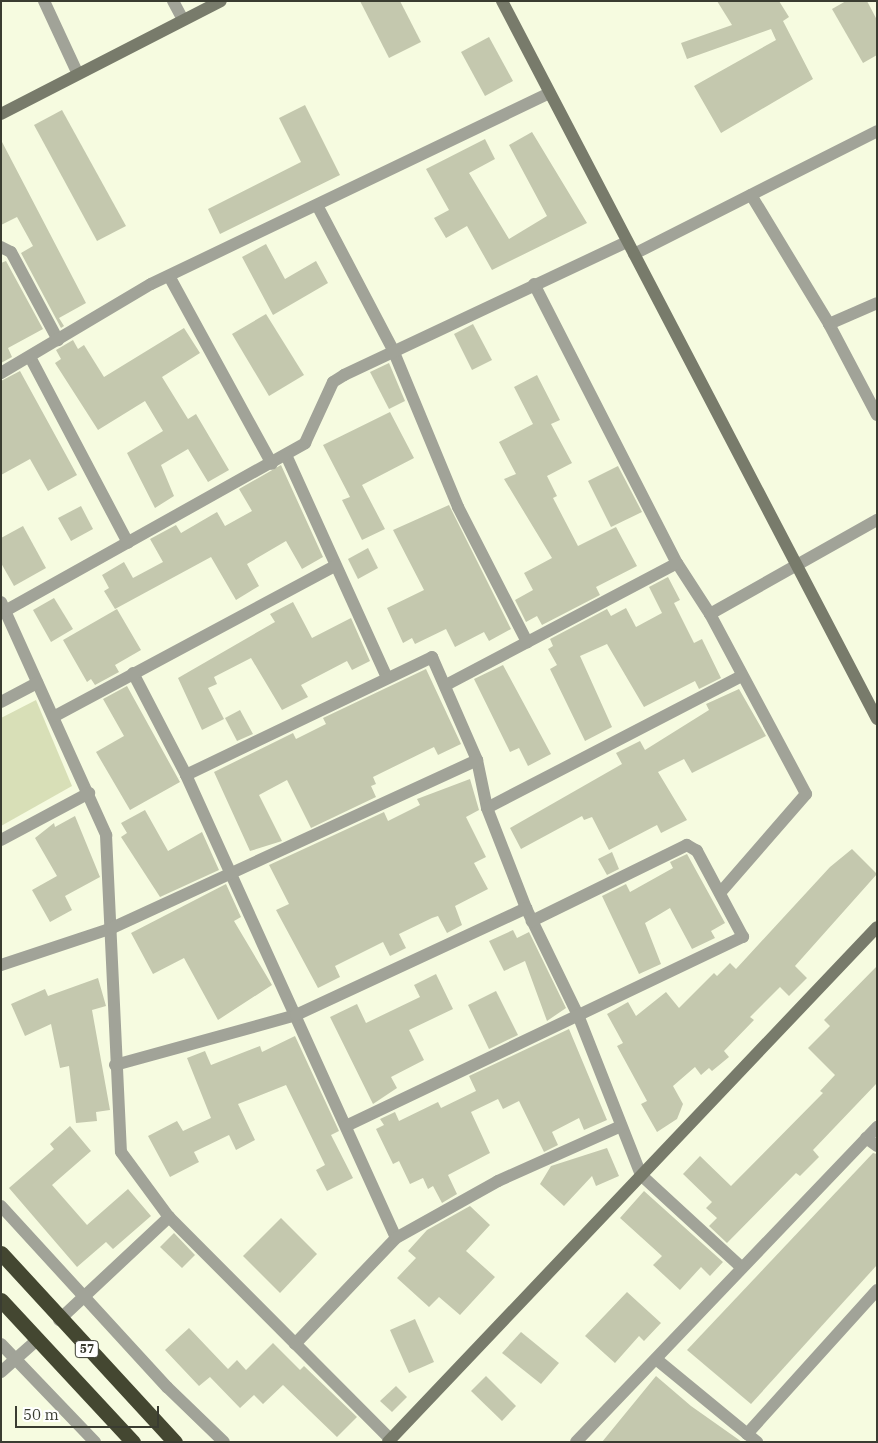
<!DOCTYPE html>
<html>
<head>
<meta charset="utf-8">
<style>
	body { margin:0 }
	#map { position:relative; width:878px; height:1443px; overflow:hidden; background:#f6fbe0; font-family:"IBM Plex Serif",serif }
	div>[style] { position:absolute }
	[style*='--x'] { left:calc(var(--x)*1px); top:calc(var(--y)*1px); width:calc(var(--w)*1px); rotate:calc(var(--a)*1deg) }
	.green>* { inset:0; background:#d8dfb7 }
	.building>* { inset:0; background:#c4c8ae }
	.street>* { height:12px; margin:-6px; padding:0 6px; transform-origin:6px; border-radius:6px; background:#a1a398 }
	.secondary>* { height:12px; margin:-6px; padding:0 6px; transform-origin:6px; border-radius:6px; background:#787b6b }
	.highway>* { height:15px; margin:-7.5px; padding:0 7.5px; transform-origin:7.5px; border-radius:7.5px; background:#444731 }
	span { translate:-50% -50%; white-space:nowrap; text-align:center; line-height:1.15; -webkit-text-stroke:4.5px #fff; paint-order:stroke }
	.shield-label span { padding:1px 4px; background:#fff; border:1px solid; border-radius:4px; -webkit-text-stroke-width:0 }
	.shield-label { font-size:12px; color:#3a3c31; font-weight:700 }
	.frame { position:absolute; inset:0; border:2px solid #3a3c31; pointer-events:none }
	.scale { position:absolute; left:15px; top:1406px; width:144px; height:22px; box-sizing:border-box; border:2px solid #3a3c31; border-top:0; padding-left:6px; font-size:15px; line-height:18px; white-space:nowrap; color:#3a3c31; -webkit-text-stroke:4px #fff; paint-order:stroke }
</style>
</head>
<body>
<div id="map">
	<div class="green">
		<div style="clip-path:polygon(36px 700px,72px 786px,1px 826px,1px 718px)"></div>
	</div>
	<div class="building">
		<div style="clip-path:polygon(360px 1px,400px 1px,421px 42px,389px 58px)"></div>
		<div style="clip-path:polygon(717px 1px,779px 1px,789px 17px,783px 21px,813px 79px,721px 133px,694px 86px,776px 40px,771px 29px,687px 59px,681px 43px,732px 25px)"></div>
		<div style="clip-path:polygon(846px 1px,867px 1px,877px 20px,877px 55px,863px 63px,832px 9px)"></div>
		<div style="clip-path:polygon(489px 37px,513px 81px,485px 96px,461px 52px)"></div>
		<div style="clip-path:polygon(305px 105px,340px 175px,220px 234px,208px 209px,301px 162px,279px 118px)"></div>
		<div style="clip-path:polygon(62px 110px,126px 226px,97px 241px,34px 125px)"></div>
		<div style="clip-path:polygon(532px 132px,587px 223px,492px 270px,467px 226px,446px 238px,434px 218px,449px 210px,426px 169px,485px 139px,495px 159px,469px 173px,509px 239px,547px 216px,509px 145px)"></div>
		<div style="clip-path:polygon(1px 140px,86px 303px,59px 318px,64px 326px,61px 328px,21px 253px,33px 246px,17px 217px,1px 225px)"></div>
		<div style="clip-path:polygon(266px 244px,285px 279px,316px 261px,328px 283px,273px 315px,242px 257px)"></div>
		<div style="clip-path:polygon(6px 261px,43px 329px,8px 348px,12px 357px,1px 363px,1px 263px)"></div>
		<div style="clip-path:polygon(266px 314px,304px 375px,269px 396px,232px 334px)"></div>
		<div style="clip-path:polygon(473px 324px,492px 360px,472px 370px,454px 334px)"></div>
		<div style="clip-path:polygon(184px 328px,200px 353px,162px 377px,188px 419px,196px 414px,229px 470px,208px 482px,188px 449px,161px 465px,174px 496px,155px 508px,127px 453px,163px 431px,145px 401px,98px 430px,55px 363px,61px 359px,56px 350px,73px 340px,78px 349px,84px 345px,104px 377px)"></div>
		<div style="clip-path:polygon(389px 363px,405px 401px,389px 409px,370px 372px)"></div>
		<div style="clip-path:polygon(20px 371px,77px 475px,48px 491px,30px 459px,1px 475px,1px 381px)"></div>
		<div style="clip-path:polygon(537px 375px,560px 420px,551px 424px,572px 463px,547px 476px,557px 496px,553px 498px,578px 546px,616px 527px,637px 566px,596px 587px,600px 595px,542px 625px,537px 616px,526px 622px,515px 600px,533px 590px,524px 573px,552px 558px,504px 479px,516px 474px,499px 442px,533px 424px,514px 387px)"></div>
		<div style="clip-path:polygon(390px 412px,414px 458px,362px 485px,385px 529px,362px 540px,342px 500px,350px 497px,323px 445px)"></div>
		<div style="clip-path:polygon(281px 465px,323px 557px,302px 569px,286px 541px,247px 564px,259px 586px,236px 600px,211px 557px,115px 609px,104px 591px,109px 588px,102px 575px,124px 562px,133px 578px,163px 562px,150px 539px,176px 525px,181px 533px,217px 512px,225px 526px,252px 511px,239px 489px)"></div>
		<div style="clip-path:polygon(618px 466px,642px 512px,611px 527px,588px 481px)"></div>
		<div style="clip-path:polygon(449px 505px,511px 629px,489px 641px,484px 632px,455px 647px,446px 629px,415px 644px,412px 638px,403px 643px,387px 608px,424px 590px,393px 530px)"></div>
		<div style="clip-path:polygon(81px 506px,93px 529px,71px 541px,58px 518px)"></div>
		<div style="clip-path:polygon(23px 526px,46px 568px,14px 586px,1px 563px,1px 538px)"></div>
		<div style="clip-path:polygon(368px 548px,378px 568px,358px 579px,348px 559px)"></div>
		<div style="clip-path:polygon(668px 577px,680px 600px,674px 603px,694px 643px,702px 639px,721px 678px,699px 689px,695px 681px,644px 707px,607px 644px,580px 656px,612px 727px,585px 741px,550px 669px,557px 665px,548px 649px,553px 646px,550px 639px,607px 609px,611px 616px,626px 608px,636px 627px,662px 613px,649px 587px)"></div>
		<div style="clip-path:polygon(54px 598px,73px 629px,51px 642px,33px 610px)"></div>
		<div style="clip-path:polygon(293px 602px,312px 638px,351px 618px,370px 661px,352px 670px,347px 661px,301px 685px,308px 697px,282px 710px,251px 658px,214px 677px,217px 684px,208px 688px,224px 719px,202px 730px,178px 678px,275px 622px,270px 614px)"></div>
		<div style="clip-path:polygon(117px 609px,141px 650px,115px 665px,119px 672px,95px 685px,91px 679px,87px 682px,63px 640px)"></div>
		<div style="clip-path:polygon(503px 665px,551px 754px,528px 766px,519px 748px,510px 752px,474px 679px)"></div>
		<div style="clip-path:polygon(426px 669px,461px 744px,438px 755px,434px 747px,373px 777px,376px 784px,371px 786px,376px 797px,311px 828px,287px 780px,259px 795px,282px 841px,250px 851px,214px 772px,293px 733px,296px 739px,326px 724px,323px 718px)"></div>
		<div style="clip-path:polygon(127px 686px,180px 782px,130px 810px,96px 752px,124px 736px,103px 699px)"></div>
		<div style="clip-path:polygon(739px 689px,766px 736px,692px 773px,684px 759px,658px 772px,687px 820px,661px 833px,657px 825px,609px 850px,592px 817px,584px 820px,582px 816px,521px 849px,510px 828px,622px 764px,616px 753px,640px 741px,645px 750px,709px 710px,706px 704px)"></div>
		<div style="clip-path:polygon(240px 710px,253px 734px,237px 741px,225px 718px)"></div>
		<div style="clip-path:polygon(470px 779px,479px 810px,466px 817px,486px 857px,474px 863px,488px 889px,455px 906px,462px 925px,447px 933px,438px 916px,432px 918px,399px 934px,406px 948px,390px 956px,383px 942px,335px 966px,340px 977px,318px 988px,276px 910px,289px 904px,269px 865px,384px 812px,388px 821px,420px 805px,417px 799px)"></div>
		<div style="clip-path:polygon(145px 810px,168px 851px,202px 832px,219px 870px,160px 897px,121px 837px,127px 833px,121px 823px)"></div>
		<div style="clip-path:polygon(75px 816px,100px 877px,65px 896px,72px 910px,50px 922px,32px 890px,57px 876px,35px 838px,54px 823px,55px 827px)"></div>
		<div style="clip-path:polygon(852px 849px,877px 874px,795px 966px,807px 978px,789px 996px,780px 987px,750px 1017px,754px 1020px,724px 1051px,729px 1057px,712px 1071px,709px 1068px,701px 1075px,695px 1067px,673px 1086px,683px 1104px,677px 1119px,657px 1132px,641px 1104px,647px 1101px,617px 1046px,623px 1043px,607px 1014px,628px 1002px,636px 1016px,666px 992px,679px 1008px,714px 973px,717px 976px,730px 963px,736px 969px,830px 867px)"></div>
		<div style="clip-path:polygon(612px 852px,619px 869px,607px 875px,598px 859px)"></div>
		<div style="clip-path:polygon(687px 854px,725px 923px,711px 931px,715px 938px,692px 949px,670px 908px,645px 923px,661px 964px,639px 974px,602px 896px,626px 884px,630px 892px,673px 868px,670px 862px)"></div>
		<div style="clip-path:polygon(226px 884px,241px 917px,234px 921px,272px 985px,218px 1020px,184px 958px,153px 974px,131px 933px)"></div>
		<div style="clip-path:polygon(513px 930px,517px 938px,529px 932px,566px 1008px,547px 1021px,525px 961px,504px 971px,489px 941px)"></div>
		<div style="clip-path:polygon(877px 966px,877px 1083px,813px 1150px,819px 1157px,800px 1176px,796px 1173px,727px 1243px,709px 1226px,717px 1218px,706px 1208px,712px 1202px,683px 1174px,700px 1156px,731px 1186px,823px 1093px,820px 1091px,835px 1075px,808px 1048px,830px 1026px,824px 1020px)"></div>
		<div style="clip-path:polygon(436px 974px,453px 1009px,409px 1030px,424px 1060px,391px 1077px,397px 1088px,373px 1104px,330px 1017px,357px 1004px,366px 1023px,420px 997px,414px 985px)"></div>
		<div style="clip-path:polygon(98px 978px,106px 1006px,92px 1010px,110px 1110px,96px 1112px,97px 1121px,76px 1123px,69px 1066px,60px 1068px,51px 1024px,25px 1036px,11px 1004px,45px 989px,48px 996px)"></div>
		<div style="clip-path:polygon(496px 991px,518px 1035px,489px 1049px,468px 1005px)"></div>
		<div style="clip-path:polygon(569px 1029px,607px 1120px,584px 1130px,579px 1118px,552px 1132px,558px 1145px,544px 1152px,519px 1101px,503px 1109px,498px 1099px,471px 1112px,490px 1153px,448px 1175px,457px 1194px,442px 1203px,433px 1186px,428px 1189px,423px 1178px,410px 1184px,399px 1161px,393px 1164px,376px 1129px,384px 1125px,380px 1119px,395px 1112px,399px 1121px,438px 1102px,441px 1108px,476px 1091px,469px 1076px)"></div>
		<div style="clip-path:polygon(295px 1036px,339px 1131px,331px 1135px,353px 1178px,327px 1191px,316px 1170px,325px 1165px,286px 1085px,238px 1104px,255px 1140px,236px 1150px,229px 1135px,194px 1152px,199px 1162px,170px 1177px,148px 1136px,177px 1121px,183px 1131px,211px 1118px,187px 1058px,205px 1051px,211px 1065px,260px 1046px,262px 1052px)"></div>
		<div style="clip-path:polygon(70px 1126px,91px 1151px,52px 1185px,87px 1225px,128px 1189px,151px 1216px,113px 1249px,106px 1242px,77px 1267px,9px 1188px,54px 1149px,50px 1144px)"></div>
		<div style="clip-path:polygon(607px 1148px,619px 1176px,596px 1186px,592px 1176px,564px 1206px,540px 1184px,551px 1166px)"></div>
		<div style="clip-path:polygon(873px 1153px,877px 1154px,877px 1265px,751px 1404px,687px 1350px)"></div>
		<div style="clip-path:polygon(644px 1191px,723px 1262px,710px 1276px,701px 1267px,680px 1290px,653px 1265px,662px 1256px,620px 1218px)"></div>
		<div style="clip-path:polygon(470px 1206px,490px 1225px,466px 1251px,495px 1277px,460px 1315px,439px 1297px,429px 1307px,397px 1278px,416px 1258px,408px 1251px,427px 1230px)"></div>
		<div style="clip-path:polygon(281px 1218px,317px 1254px,280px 1293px,243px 1256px)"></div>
		<div style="clip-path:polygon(174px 1233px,195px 1255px,182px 1268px,160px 1247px)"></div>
		<div style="clip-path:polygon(627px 1292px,661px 1323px,644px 1341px,639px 1336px,615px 1363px,585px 1336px)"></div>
		<div style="clip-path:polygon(415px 1319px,434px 1362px,409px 1373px,390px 1330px)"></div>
		<div style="clip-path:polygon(189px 1328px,228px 1369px,237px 1360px,246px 1370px,273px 1343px,300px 1370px,304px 1366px,357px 1417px,337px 1437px,283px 1385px,263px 1404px,254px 1395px,240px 1408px,210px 1377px,199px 1386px,165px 1350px)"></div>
		<div style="clip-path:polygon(521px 1332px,559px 1363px,541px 1384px,502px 1353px)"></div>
		<div style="clip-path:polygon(486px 1376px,516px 1406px,502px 1421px,471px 1391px)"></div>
		<div style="clip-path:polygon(656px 1376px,691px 1406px,742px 1442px,602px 1442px)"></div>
		<div style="clip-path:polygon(396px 1386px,407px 1397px,392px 1412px,380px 1401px)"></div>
	</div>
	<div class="street">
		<div style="--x:44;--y:1;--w:78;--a:65.1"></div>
		<div style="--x:173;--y:1;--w:21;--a:62"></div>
		<div style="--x:751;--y:195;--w:151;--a:58.8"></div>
		<div style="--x:829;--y:324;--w:103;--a:62.2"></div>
		<div style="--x:318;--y:207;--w:161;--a:62.3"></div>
		<div style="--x:393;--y:350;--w:170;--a:67.5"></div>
		<div style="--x:458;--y:507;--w:152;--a:62.9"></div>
		<div style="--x:1;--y:247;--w:11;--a:27"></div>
		<div style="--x:11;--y:252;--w:100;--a:61.9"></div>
		<div style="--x:634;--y:254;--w:272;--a:-26.8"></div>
		<div style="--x:169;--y:276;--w:214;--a:61.3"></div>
		<div style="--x:534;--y:284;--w:314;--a:62.9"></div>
		<div style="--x:677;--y:563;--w:61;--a:57.1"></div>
		<div style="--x:710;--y:614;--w:204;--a:61.9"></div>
		<div style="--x:806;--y:794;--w:131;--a:131"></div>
		<div style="--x:829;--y:324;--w:52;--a:-23.6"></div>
		<div style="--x:30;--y:357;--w:210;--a:62.2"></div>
		<div style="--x:1;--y:373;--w:174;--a:-30.7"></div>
		<div style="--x:151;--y:284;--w:441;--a:-25.6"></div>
		<div style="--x:286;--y:455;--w:245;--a:65.6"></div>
		<div style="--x:1;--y:602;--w:256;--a:65.7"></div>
		<div style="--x:106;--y:835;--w:317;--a:87.3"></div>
		<div style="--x:121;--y:1152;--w:81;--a:53.6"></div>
		<div style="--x:169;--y:1217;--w:313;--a:45.1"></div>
		<div style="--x:5;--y:611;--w:344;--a:-29.2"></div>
		<div style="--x:305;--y:443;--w:67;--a:-65.3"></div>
		<div style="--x:333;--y:382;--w:13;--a:-32"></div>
		<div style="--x:344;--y:375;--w:313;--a:-25.2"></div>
		<div style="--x:710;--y:614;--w:192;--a:-29.4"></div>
		<div style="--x:133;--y:673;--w:115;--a:62.5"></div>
		<div style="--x:186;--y:775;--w:508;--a:65.6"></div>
		<div style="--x:446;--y:685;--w:261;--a:-27.8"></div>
		<div style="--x:1;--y:702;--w:41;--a:-27.8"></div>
		<div style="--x:55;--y:716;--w:318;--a:-28.2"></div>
		<div style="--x:186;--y:775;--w:273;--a:-25.6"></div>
		<div style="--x:432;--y:657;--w:112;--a:66.4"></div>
		<div style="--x:477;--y:760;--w:49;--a:78.2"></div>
		<div style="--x:487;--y:808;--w:107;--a:68.7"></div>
		<div style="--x:526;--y:908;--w:119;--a:64.1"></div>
		<div style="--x:578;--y:1015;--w:172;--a:68.5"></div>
		<div style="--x:641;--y:1175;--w:137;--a:42.6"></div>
		<div style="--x:487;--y:808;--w:287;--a:-27.4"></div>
		<div style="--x:1;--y:840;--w:100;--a:-28.1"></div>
		<div style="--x:1;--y:965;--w:117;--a:-18.4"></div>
		<div style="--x:112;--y:928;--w:402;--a:-24.7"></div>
		<div style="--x:115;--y:1065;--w:188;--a:-15.4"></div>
		<div style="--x:296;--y:1015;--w:254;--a:-24.9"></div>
		<div style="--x:346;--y:1126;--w:440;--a:-25.5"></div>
		<div style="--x:743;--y:937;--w:98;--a:-118.1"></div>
		<div style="--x:697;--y:851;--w:12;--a:-149"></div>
		<div style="--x:687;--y:845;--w:173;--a:153.9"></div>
		<div style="--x:866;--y:1138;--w:14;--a:36"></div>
		<div style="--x:1;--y:1206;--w:246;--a:47.5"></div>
		<div style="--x:167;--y:1387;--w:79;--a:44"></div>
		<div style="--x:59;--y:1320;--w:151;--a:-43.1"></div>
		<div style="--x:1;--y:1344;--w:136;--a:46.2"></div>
		<div style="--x:295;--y:1344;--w:146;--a:-46.4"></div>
		<div style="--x:396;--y:1238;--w:117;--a:-29.2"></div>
		<div style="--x:498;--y:1181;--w:133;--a:-24.1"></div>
		<div style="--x:656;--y:1359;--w:131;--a:39.4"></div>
		<div style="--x:1;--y:1372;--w:47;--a:-41.5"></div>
		<div style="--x:747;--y:1434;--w:194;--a:-47.9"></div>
		<div style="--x:576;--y:1442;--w:436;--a:-46.3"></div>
	</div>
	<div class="secondary">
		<div style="--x:502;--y:1;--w:810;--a:62.42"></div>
		<div style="--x:1;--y:114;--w:247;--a:-27.2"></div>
		<div style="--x:388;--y:1442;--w:710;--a:-46.48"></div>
	</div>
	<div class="highway">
		<div style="--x:1;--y:1253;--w:257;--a:47.4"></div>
		<div style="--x:1;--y:1300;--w:194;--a:47.1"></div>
	</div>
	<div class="shield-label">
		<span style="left:87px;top:1349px">57</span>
	</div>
	<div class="frame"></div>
	<div class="scale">50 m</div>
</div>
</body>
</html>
